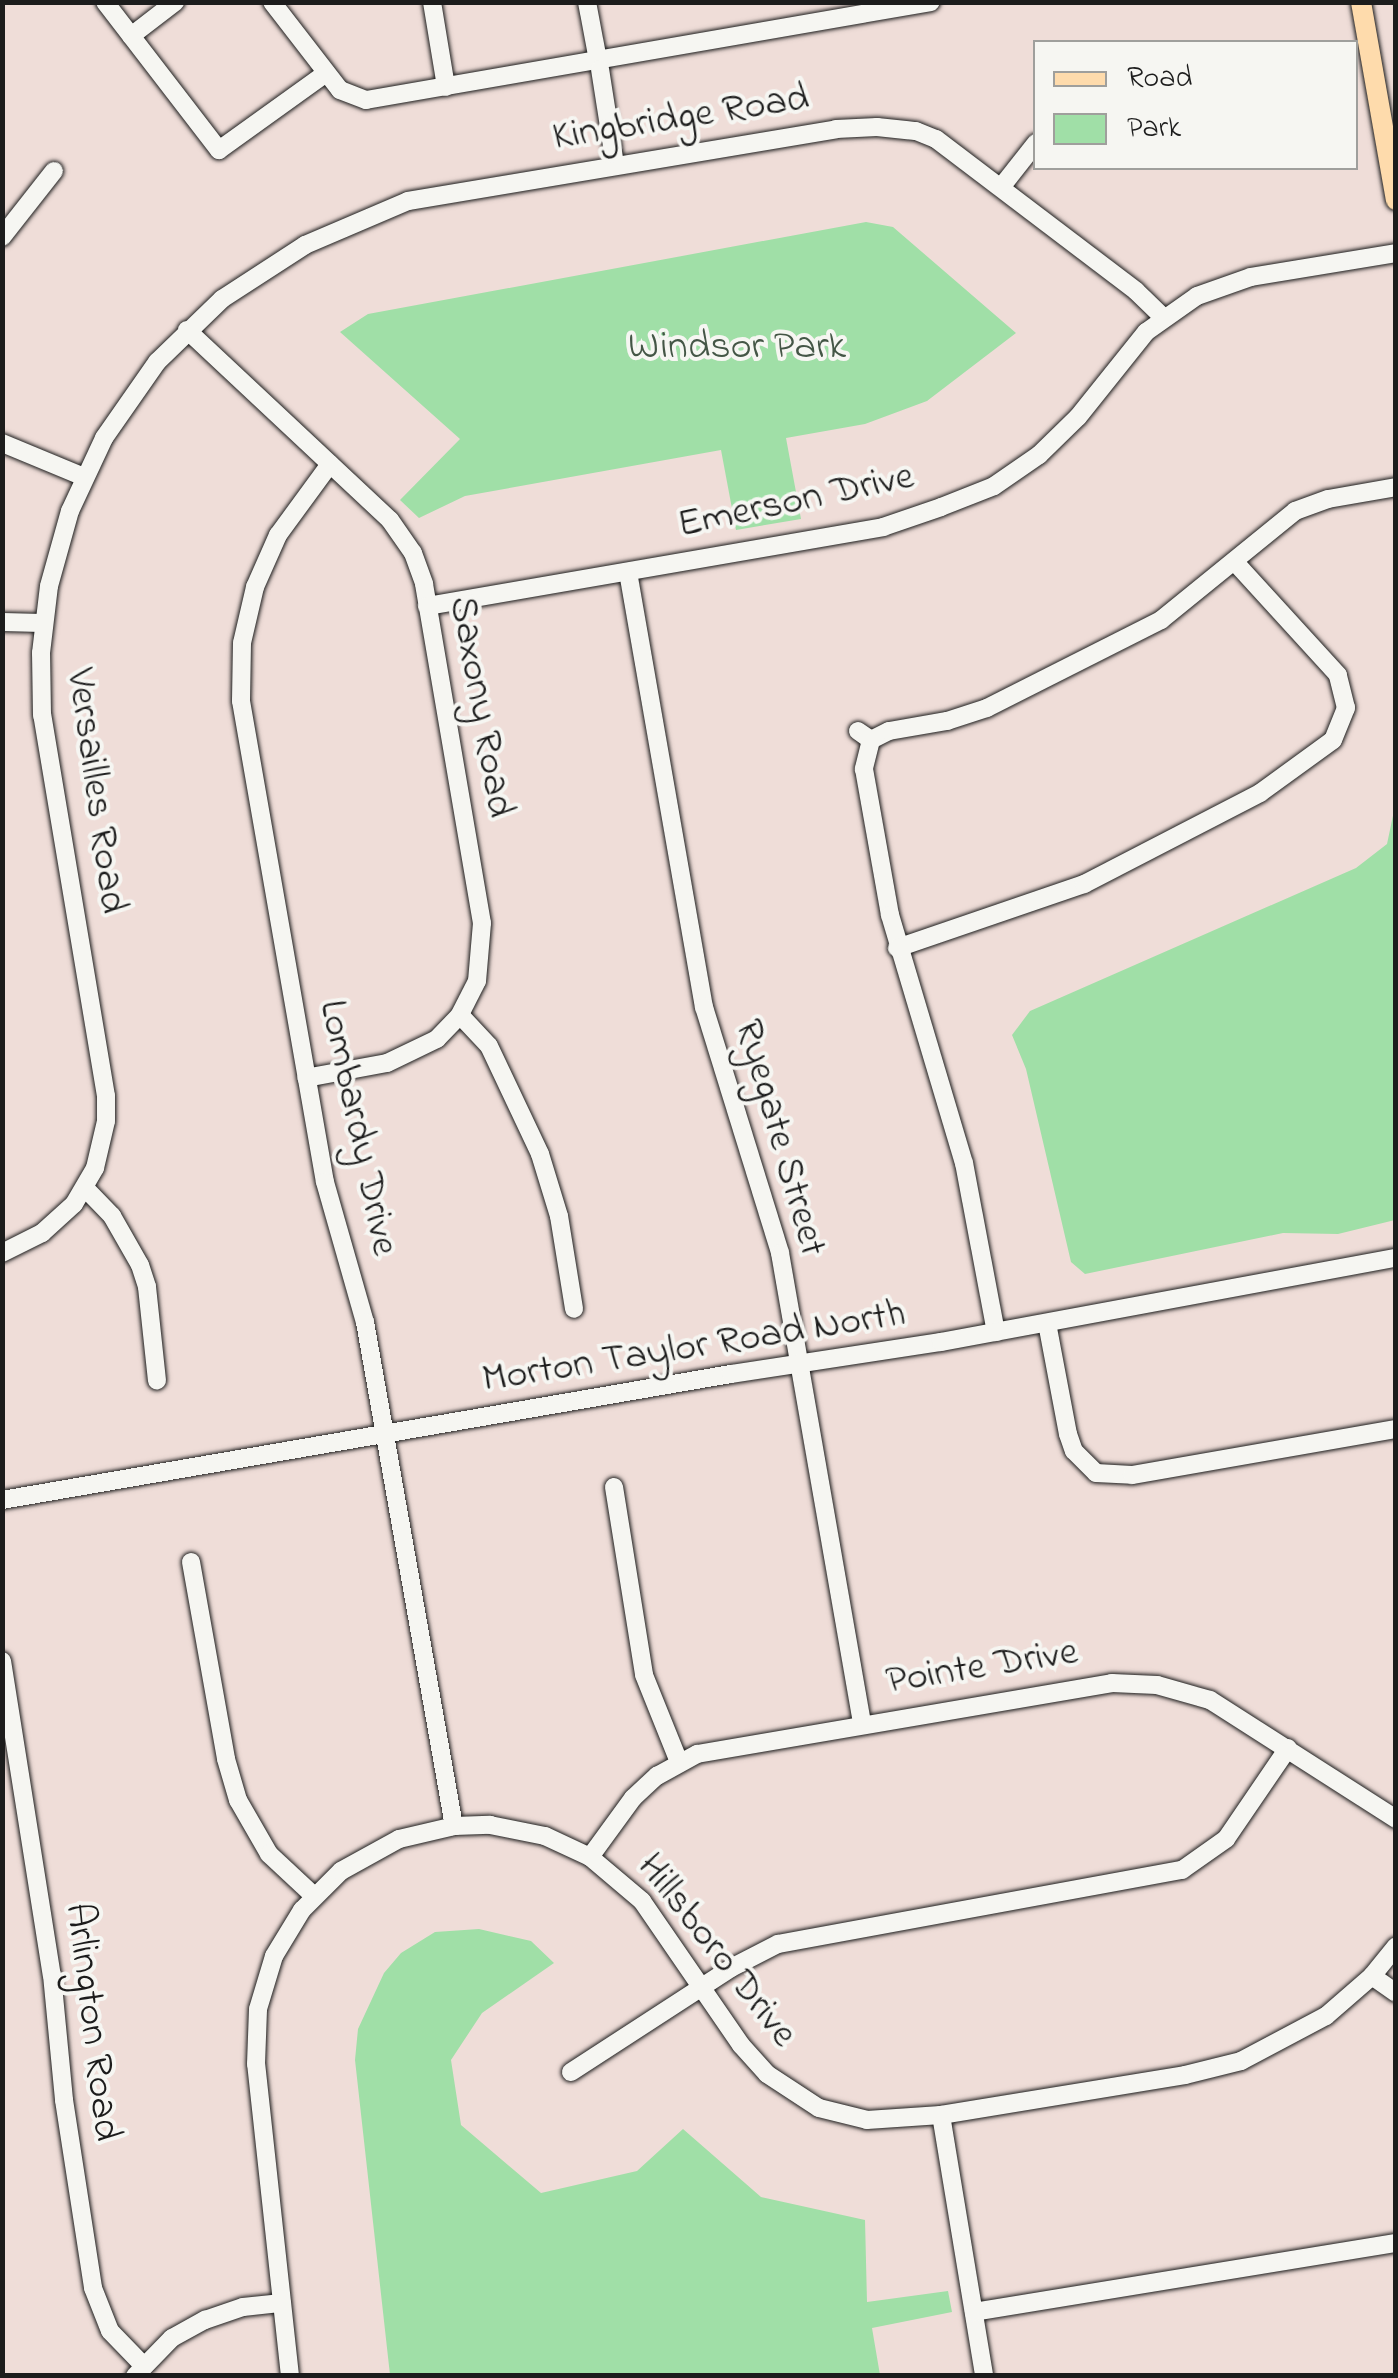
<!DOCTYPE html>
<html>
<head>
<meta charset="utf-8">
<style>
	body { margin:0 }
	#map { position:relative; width:1398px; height:2378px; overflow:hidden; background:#efddd8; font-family:"Indie Flower",sans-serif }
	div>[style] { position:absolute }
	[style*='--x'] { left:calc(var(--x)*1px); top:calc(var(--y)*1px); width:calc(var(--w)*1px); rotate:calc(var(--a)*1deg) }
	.green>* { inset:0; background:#a0dfa7 }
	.roads { filter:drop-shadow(0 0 2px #1c1c1c) drop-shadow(0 0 2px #1c1c1c) }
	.minor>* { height:18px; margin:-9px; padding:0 9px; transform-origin:9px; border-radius:9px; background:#f6f6f2 }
	.major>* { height:20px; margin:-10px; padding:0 10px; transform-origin:10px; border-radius:10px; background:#fedbac }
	span { translate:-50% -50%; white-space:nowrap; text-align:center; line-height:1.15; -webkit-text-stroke:8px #f6f6f2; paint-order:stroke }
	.street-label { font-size:40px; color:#1c1c1c }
	.park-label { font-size:40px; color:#445646 }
	.frame { position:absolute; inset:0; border:5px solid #1c1c1c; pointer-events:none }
	.legend { position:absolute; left:1033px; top:40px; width:325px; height:130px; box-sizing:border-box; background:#f6f6f2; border:2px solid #9f9f9c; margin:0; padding:12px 18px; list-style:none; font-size:30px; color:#1c1c1c }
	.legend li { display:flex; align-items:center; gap:20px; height:50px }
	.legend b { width:50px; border:2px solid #9f9f9c }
</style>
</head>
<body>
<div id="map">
	<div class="green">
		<div style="clip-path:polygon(866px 222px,893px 227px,1016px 333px,927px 401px,865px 424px,786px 438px,801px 519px,736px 530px,721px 450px,465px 496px,419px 518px,400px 500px,460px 439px,340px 332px,368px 314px)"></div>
		<div style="clip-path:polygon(1395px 806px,1395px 1220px,1338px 1234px,1283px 1233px,1085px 1274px,1071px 1262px,1026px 1069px,1012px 1035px,1030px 1011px,1356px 868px,1387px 844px)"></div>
		<div style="clip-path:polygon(479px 1929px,531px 1941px,554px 1963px,482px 2013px,451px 2060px,461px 2125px,541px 2193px,637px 2171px,683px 2129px,761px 2197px,865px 2220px,867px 2302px,948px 2291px,952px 2312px,872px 2328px,880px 2375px,390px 2375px,355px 2060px,358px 2029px,384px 1973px,401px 1953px,435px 1932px)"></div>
	</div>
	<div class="roads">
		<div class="minor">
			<div style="--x:105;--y:2;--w:187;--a:52.4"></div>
			<div style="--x:219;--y:150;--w:132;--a:-35.7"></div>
			<div style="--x:272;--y:2;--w:111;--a:52.3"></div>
			<div style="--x:340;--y:90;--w:28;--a:21"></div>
			<div style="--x:366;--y:100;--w:573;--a:-9.84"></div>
			<div style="--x:432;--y:2;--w:86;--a:80.6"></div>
			<div style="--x:587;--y:2;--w:59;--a:79.3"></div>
			<div style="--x:131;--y:36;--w:56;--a:-37.7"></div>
			<div style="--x:600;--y:69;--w:97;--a:81.1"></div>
			<div style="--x:1002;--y:186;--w:55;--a:-51.7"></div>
			<div style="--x:2;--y:237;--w:84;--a:-51.8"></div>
			<div style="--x:187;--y:330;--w:278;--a:43.1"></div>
			<div style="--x:390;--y:520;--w:40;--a:55.1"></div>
			<div style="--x:413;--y:553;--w:33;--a:70"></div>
			<div style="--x:424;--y:584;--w:344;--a:80.3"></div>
			<div style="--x:482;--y:923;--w:58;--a:94.9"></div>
			<div style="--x:477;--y:981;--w:38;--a:117"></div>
			<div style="--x:460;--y:1015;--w:33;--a:134"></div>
			<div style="--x:437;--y:1039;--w:55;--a:154.4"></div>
			<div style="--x:387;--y:1063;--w:82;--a:169.5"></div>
			<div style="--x:2;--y:443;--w:89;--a:22.5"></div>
			<div style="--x:330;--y:464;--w:88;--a:126.2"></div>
			<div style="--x:278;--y:535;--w:57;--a:113.9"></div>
			<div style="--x:255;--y:587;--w:57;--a:103.1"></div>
			<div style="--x:242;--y:643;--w:58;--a:91"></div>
			<div style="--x:241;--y:701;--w:488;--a:80.1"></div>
			<div style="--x:325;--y:1182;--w:146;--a:74.1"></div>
			<div style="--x:365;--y:1322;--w:512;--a:79.99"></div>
			<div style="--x:628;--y:572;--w:442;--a:80.1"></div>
			<div style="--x:704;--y:1007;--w:257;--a:72.8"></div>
			<div style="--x:780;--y:1253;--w:478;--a:80.1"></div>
			<div style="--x:427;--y:606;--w:463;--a:-9.8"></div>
			<div style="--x:883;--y:527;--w:61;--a:-19"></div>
			<div style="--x:941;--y:507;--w:57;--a:-21.6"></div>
			<div style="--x:994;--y:486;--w:55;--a:-34.6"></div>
			<div style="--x:1039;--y:455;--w:54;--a:-44.3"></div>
			<div style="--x:1078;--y:417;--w:109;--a:-51.3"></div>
			<div style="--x:1146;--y:332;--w:62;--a:-35.2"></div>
			<div style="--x:1197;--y:296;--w:57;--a:-19.4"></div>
			<div style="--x:1251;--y:277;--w:147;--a:-9.4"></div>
			<div style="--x:2;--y:622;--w:41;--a:1.4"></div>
			<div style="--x:858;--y:731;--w:16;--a:35"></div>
			<div style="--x:871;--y:740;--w:20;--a:-27"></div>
			<div style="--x:889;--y:731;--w:59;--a:-9.8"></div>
			<div style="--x:947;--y:721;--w:42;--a:-18"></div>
			<div style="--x:987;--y:708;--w:195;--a:-26.8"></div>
			<div style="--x:1161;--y:620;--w:173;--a:-39.1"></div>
			<div style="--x:1295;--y:511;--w:35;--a:-20"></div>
			<div style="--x:1328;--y:499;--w:69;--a:-10"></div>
			<div style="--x:871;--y:740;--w:30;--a:104"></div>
			<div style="--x:864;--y:769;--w:148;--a:79.9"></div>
			<div style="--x:890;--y:915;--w:259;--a:73.4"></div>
			<div style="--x:964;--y:1163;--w:172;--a:79.3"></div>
			<div style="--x:897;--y:948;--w:198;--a:-18.9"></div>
			<div style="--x:1084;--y:884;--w:198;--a:-27.3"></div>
			<div style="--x:1260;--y:793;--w:90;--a:-36"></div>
			<div style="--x:1333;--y:740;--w:35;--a:-68"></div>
			<div style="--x:1346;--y:708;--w:34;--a:-104"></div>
			<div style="--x:1338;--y:675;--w:154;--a:-132.4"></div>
			<div style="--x:460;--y:1015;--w:42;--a:46.9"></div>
			<div style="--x:489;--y:1046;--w:119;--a:64.7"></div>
			<div style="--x:540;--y:1154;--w:65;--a:73"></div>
			<div style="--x:559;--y:1216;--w:94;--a:80.8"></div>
			<div style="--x:85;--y:1188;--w:39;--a:46"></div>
			<div style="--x:112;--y:1216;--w:56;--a:60.3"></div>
			<div style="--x:140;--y:1265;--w:23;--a:72"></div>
			<div style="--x:147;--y:1287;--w:94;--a:83.9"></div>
			<div style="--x:2;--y:1253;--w:45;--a:-26.6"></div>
			<div style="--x:42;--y:1233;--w:43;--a:-42.2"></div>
			<div style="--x:74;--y:1204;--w:42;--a:-59.7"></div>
			<div style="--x:95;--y:1168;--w:48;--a:-76.8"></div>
			<div style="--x:106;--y:1121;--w:25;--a:-90"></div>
			<div style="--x:106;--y:1096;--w:386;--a:-99.5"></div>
			<div style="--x:42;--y:715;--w:62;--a:-90.9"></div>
			<div style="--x:41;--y:653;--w:67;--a:-83.2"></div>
			<div style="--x:49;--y:586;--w:78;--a:-74.4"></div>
			<div style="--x:70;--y:511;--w:81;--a:-65"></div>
			<div style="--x:104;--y:438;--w:93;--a:-55.1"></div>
			<div style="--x:157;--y:362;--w:91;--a:-44.1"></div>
			<div style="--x:222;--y:299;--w:99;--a:-33"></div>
			<div style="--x:305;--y:245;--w:112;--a:-23.1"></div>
			<div style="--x:408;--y:201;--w:434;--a:-9.5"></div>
			<div style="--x:836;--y:129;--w:41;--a:-2.8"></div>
			<div style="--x:877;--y:127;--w:39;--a:6"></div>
			<div style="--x:916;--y:131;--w:22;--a:22"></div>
			<div style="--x:936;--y:139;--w:251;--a:37.2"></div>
			<div style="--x:1136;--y:291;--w:37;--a:44"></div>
			<div style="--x:1047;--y:1323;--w:113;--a:79.3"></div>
			<div style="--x:1068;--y:1434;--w:18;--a:71"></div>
			<div style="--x:1074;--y:1451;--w:31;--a:45"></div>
			<div style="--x:1096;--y:1473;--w:36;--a:3"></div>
			<div style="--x:1132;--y:1475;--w:268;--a:-9.9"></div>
			<div style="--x:614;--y:1487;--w:190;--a:80.9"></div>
			<div style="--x:644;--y:1675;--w:94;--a:68.1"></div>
			<div style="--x:2;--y:1500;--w:740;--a:-9.81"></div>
			<div style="--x:731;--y:1374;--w:212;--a:-8.7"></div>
			<div style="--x:941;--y:1342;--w:463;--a:-10.5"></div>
			<div style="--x:191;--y:1562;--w:200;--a:79.9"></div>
			<div style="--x:226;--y:1759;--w:43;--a:73.7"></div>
			<div style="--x:238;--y:1800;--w:62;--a:60.1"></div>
			<div style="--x:269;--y:1854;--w:62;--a:43"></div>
			<div style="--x:2;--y:1661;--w:318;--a:81"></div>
			<div style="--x:52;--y:1975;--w:126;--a:84.5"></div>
			<div style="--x:64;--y:2100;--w:190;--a:81.2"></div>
			<div style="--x:93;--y:2288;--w:46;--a:68.4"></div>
			<div style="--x:110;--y:2331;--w:47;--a:45.9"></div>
			<div style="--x:590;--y:1857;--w:73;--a:-53.9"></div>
			<div style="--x:633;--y:1798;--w:33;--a:-43"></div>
			<div style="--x:657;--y:1776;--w:46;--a:-28.8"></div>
			<div style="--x:697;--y:1754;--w:421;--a:-9.7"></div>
			<div style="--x:1112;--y:1683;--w:45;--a:2.5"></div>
			<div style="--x:1157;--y:1685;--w:55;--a:15.8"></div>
			<div style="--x:1210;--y:1700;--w:221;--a:32.6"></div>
			<div style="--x:1372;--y:1976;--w:29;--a:35"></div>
			<div style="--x:571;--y:2072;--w:191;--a:-33"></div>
			<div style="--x:731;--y:1968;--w:53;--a:-27.1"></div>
			<div style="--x:778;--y:1944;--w:411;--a:-10.4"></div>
			<div style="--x:1182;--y:1870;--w:54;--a:-35.2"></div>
			<div style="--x:1226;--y:1839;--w:110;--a:-55.7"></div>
			<div style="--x:941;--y:2115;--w:265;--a:80.6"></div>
			<div style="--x:974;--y:2312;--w:428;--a:-9.3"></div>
			<div style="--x:135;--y:2376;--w:53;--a:-45.8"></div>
			<div style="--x:172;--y:2338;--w:38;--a:-29"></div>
			<div style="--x:205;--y:2320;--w:40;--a:-18.9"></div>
			<div style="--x:243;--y:2307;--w:39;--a:-6"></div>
			<div style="--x:290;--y:2376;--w:314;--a:-96.2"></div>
			<div style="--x:256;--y:2064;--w:55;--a:-87.9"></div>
			<div style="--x:258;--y:2009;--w:55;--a:-73.2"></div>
			<div style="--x:274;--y:1956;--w:54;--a:-58.7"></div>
			<div style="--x:302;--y:1910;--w:55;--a:-45"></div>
			<div style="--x:341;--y:1871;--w:66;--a:-28.9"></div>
			<div style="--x:399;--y:1839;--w:57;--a:-13.3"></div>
			<div style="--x:454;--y:1826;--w:36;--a:-2"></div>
			<div style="--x:490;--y:1825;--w:56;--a:11.3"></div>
			<div style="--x:545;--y:1836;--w:50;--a:25"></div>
			<div style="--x:590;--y:1857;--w:68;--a:40.2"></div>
			<div style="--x:642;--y:1901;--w:175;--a:55.5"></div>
			<div style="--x:741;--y:2045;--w:39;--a:48"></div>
			<div style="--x:767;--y:2074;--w:62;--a:33.2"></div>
			<div style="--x:819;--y:2108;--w:49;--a:14"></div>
			<div style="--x:867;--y:2120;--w:74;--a:-3.9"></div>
			<div style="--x:941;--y:2115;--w:247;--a:-9.3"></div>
			<div style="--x:1185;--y:2075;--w:58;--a:-14"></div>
			<div style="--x:1241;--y:2061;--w:96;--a:-27.9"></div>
			<div style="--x:1326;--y:2016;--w:61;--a:-41"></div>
			<div style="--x:1372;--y:1976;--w:38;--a:-51"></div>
		</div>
		<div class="major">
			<div style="--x:1361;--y:2;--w:201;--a:80"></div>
		</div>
	</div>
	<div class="street-label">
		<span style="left:681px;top:119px;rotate:-9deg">Kingbridge Road</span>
		<span style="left:796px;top:502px;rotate:-12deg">Emerson Drive</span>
		<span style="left:480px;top:707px;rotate:80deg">Saxony Road</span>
		<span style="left:95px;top:791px;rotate:82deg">Versailles Road</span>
		<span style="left:357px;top:1128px;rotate:78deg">Lombardy Drive</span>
		<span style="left:779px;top:1138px;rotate:74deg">Ryegate Street</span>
		<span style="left:694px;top:1348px;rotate:-9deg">Morton Taylor Road North</span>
		<span style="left:982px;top:1668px;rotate:-9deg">Pointe Drive</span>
		<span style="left:716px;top:1951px;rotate:52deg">Hillsboro Drive</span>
		<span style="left:91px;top:2022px;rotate:83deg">Arlington Road</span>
	</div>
	<div class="park-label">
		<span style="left:737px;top:348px">Windsor Park</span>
	</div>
	<div class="frame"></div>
	<ul class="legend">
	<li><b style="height:12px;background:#fedbac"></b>Road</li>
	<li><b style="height:28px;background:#a0dfa7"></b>Park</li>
	</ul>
</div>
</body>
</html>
